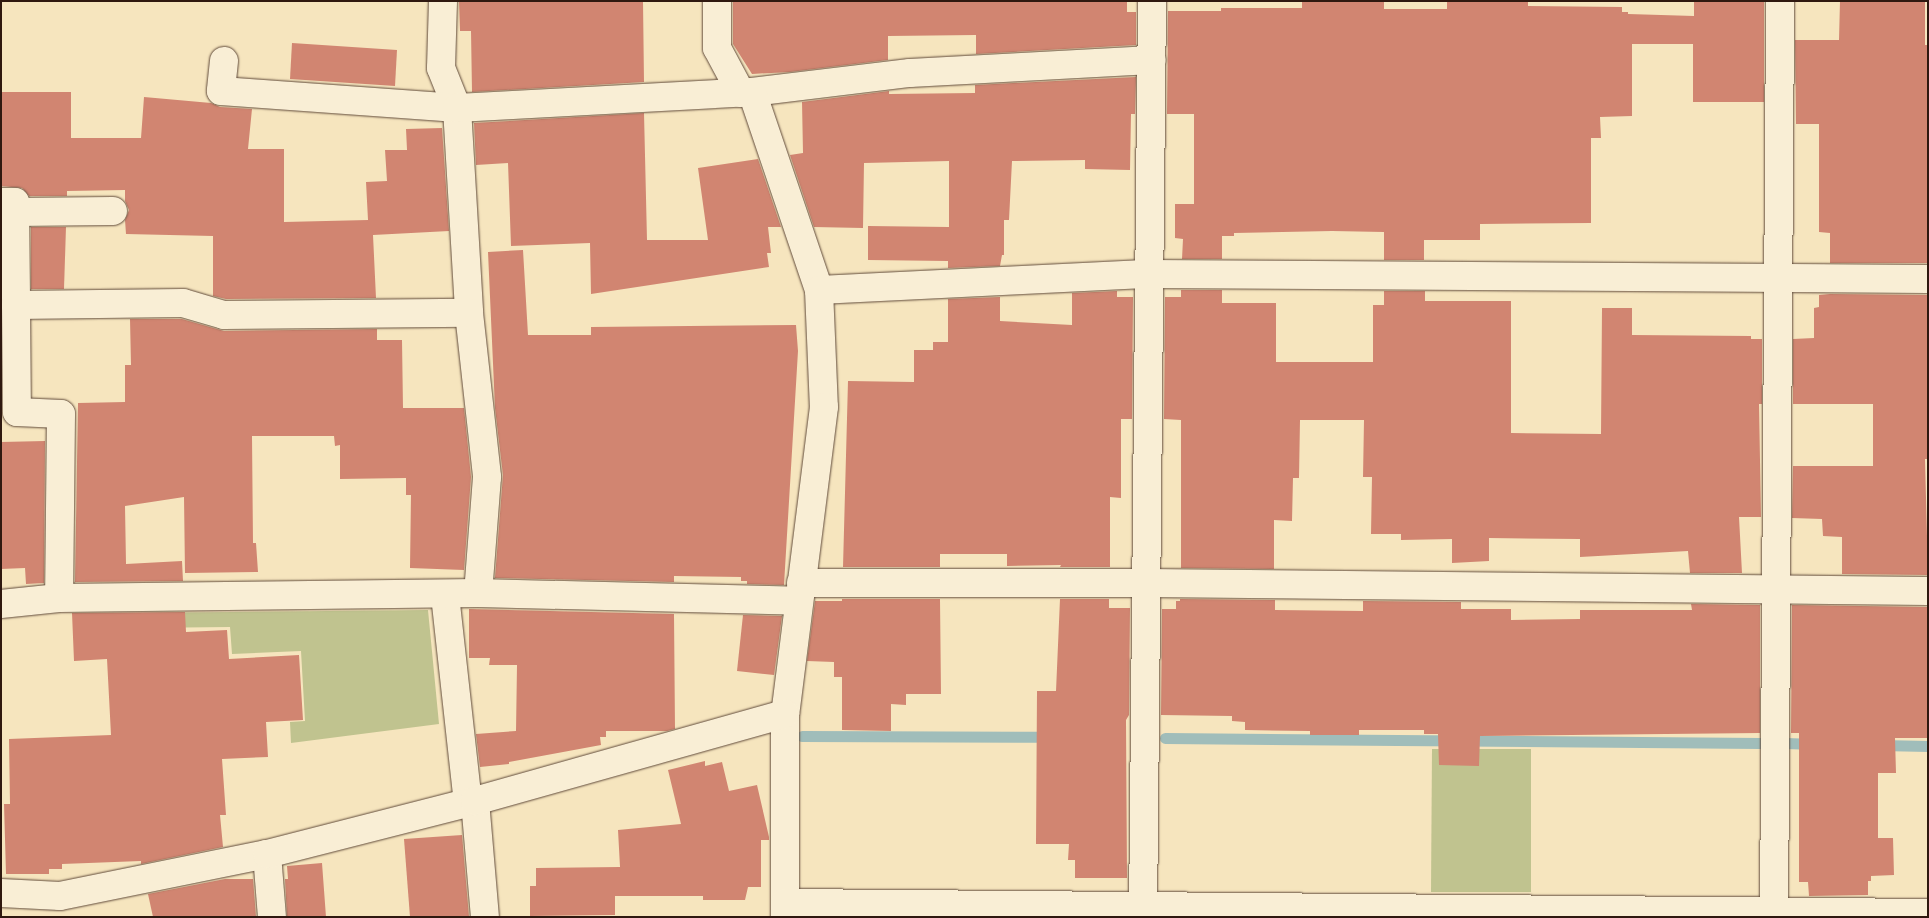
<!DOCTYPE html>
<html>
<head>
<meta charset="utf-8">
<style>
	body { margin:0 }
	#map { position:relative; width:1929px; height:918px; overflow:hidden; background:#f6e5be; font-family:"EB Garamond",serif }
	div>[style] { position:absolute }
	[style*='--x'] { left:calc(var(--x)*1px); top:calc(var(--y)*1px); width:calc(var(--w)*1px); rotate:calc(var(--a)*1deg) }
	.green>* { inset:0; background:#c0c38f }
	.stream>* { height:11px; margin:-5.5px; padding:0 5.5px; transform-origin:5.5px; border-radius:5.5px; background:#a0bdba }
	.building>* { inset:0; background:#d18571 }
	.roads { filter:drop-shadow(0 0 1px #614b3b) drop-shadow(0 0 1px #614b3b) }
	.minor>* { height:28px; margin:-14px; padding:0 14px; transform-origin:14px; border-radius:14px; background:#f9eed5 }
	span { translate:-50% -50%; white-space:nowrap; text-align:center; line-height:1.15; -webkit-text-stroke:4px #f9eed5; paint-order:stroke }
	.frame { position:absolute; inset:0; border:2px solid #2f180f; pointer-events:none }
</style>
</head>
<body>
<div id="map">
	<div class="green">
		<div style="clip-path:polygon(428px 610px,439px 724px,291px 743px,290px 722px,305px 721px,301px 651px,232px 654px,230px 627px,139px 628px,138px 613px)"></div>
		<div style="clip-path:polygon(1432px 749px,1531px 749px,1531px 892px,1431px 892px)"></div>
	</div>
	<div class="stream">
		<div style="--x:802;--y:736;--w:249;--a:0.2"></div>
		<div style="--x:1165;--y:738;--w:595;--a:0.48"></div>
		<div style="--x:1786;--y:743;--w:28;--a:2"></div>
		<div style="--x:1880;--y:745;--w:48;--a:1.2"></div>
	</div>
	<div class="building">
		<div style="clip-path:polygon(459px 1px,643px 1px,644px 82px,472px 92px,471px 31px,460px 31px)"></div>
		<div style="clip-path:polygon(733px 1px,1127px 1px,1127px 12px,1136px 12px,1136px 45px,976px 54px,976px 35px,888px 36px,888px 60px,790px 72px,752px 74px,733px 44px)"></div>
		<div style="clip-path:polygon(1349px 1px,1384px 1px,1384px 9px,1447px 9px,1447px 2px,1528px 1px,1528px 6px,1622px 7px,1622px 12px,1628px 12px,1628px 14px,1694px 16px,1694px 1px,1764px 1px,1764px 102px,1693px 102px,1693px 44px,1632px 44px,1632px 116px,1600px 117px,1601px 138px,1591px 138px,1591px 223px,1480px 224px,1480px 240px,1424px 240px,1424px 260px,1384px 260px,1384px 232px,1332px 231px,1234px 233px,1234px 236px,1222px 236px,1222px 259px,1182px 259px,1183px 239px,1175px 238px,1175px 204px,1194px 204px,1194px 114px,1167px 114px,1168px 11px,1221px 11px,1221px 8px,1302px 8px,1302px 2px)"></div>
		<div style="clip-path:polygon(1840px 1px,1925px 1px,1925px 45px,1928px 45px,1928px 263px,1830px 263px,1830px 233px,1819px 232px,1819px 124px,1796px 124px,1795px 40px,1839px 40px)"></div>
		<div style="clip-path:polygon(292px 43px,397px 50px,395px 86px,290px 79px)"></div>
		<div style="clip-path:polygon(1136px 77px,1135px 114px,1131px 114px,1130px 170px,1085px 169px,1085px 160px,1012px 161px,1009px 220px,1004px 220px,1004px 255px,1002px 255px,1000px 266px,948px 268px,948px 261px,868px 260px,868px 226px,949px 227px,949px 161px,864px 163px,863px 228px,814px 227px,790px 155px,803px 153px,802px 102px,889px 91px,889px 94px,975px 93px,975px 85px)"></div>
		<div style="clip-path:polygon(1px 92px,71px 92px,71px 138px,141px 138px,144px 97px,211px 103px,220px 107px,252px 109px,248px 149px,284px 149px,284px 222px,368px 220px,366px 182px,387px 181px,385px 150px,407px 150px,406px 129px,442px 128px,449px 231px,373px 235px,376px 298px,226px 299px,213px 296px,213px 236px,126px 234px,125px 220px,129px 210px,125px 201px,125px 190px,67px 191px,67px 196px,29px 196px,22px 188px,1px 186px)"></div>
		<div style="clip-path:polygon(644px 113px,647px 240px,708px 240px,698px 168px,758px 159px,781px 227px,768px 227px,771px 253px,767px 253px,769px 267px,591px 294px,590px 243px,511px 246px,508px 163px,476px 165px,474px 123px)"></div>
		<div style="clip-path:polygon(31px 227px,66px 227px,64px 289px,31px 289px)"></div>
		<div style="clip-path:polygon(523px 250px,528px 335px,591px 335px,591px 327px,796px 325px,798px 351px,784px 585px,747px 584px,747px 581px,741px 581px,741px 577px,674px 576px,674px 582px,495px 578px,503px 475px,495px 408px,488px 252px)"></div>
		<div style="clip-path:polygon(1181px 290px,1222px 290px,1222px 303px,1276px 303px,1276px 362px,1373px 362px,1373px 305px,1384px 305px,1384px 291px,1425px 291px,1425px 301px,1511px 301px,1511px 433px,1601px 434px,1602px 308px,1632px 308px,1632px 335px,1751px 336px,1751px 339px,1762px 339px,1762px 404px,1759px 404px,1761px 517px,1739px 517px,1742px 573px,1690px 573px,1688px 551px,1580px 557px,1580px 539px,1489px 538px,1489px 561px,1452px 563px,1452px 539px,1401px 540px,1401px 534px,1371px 534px,1372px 477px,1363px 477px,1364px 420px,1300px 420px,1299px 478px,1293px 478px,1292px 521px,1274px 520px,1274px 569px,1181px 568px,1181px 420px,1164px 419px,1165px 297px,1181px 297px)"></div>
		<div style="clip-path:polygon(1117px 291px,1117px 297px,1133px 297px,1132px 419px,1121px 419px,1121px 498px,1110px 497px,1110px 567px,1060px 567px,1061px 565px,1007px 566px,1007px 554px,940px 554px,940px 567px,843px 567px,848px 381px,914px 382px,914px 350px,933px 350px,933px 342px,948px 342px,948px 299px,1000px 297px,1000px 321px,1072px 325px,1072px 293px)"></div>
		<div style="clip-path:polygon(1830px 294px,1928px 295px,1928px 459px,1925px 459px,1928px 575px,1842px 574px,1842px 537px,1823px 536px,1822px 519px,1792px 518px,1793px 466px,1873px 466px,1873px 404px,1793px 404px,1793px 339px,1814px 338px,1814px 308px,1819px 307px,1819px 295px)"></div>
		<div style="clip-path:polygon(130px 319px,182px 319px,224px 331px,377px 329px,377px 340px,402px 340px,403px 408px,464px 408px,471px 477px,464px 570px,410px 568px,411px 495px,406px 495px,406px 478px,340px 479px,340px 445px,335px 446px,334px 436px,252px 436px,253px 543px,256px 543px,258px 572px,185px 573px,184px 497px,125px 506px,126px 564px,182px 561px,183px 581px,75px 582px,78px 403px,125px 402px,125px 365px,131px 365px)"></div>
		<div style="clip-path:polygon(45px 441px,44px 583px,26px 584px,25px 568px,1px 569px,1px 442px)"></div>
		<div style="clip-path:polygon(842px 599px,940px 599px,941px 694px,906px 694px,906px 705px,891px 704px,891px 731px,842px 730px,842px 677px,834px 677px,834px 662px,807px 661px,815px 601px,842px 601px)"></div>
		<div style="clip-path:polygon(1060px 599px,1109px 599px,1109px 608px,1130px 608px,1129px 715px,1126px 720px,1127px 878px,1075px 878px,1075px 860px,1068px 860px,1069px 844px,1036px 844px,1037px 691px,1056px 691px)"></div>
		<div style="clip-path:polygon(1180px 599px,1275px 600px,1275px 610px,1363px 611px,1363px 601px,1461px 602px,1461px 609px,1511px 609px,1511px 620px,1580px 619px,1580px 610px,1692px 610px,1691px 604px,1760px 605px,1760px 733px,1480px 736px,1479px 766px,1439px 765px,1438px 734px,1424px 734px,1424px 730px,1359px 730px,1359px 735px,1310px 735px,1310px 731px,1245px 730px,1245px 722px,1232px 721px,1232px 716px,1161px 715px,1162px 609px,1176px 609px,1176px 601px,1180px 601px)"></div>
		<div style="clip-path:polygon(1792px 605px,1928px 607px,1928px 738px,1895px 738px,1896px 773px,1878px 773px,1878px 838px,1893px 838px,1894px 875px,1871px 876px,1871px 881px,1868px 881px,1868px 895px,1809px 896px,1808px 882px,1799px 882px,1799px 733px,1791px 733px)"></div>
		<div style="clip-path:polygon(469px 609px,674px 614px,675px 729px,667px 731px,606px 731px,606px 737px,600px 737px,601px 745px,509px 762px,509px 764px,480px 767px,476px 734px,516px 731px,517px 665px,489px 665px,490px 658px,469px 658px)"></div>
		<div style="clip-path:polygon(185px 612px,186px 632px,227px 630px,229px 659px,299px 655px,303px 720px,266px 722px,268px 757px,222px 759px,226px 815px,220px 815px,223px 847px,141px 864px,141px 861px,62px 864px,62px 869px,49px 869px,49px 874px,6px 874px,4px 804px,10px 804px,9px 739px,111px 735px,107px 659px,74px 661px,72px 613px)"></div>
		<div style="clip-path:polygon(743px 615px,782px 616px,774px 675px,737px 671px)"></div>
		<div style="clip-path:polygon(705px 761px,705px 766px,722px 762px,729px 791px,757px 785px,769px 837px,769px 840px,761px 840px,761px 887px,748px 887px,745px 900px,703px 900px,703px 896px,615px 896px,615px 915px,530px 916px,530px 886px,536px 886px,536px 868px,620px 867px,618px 830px,681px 824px,668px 770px)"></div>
		<div style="clip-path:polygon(462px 835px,469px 917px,410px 917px,404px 839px)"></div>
		<div style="clip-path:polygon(322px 863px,326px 917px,287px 917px,285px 879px,288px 879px,287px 866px)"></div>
		<div style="clip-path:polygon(225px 879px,253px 879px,256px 917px,153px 917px,148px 894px)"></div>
	</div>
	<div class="roads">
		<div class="minor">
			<div style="--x:443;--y:1;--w:67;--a:91.7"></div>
			<div style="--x:441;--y:68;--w:43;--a:68.2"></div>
			<div style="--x:457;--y:108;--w:205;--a:86.6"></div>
			<div style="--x:469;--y:313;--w:165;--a:83.7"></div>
			<div style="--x:487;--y:477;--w:116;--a:94.4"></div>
			<div style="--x:717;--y:1;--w:47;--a:90"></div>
			<div style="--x:717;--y:48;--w:51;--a:61.9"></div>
			<div style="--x:224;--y:61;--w:30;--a:96"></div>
			<div style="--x:221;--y:91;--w:237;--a:4.1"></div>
			<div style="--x:457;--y:108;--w:295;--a:-3.1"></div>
			<div style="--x:752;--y:92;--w:159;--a:-6.9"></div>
			<div style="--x:910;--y:73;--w:242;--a:-3.1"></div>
			<div style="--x:752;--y:92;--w:209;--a:71.3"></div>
			<div style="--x:819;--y:290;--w:117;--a:87.6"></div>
			<div style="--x:824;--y:407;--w:309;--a:97.2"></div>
			<div style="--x:785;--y:714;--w:203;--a:90"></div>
			<div style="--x:1;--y:202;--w:14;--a:0"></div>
			<div style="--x:15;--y:202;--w:103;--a:89.4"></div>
			<div style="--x:16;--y:305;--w:167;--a:-0.7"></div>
			<div style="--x:183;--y:303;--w:43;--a:16.3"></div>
			<div style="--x:224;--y:315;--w:245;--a:-0.5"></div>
			<div style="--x:15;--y:212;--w:98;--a:-0.6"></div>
			<div style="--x:819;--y:290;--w:331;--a:-2.8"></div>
			<div style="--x:1150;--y:274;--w:778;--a:0.37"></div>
			<div style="--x:16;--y:305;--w:107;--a:89.5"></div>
			<div style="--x:17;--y:412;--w:44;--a:2.6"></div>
			<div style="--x:61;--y:414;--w:184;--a:90.6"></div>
			<div style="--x:801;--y:583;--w:346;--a:0"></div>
			<div style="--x:1147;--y:583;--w:781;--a:0.59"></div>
			<div style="--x:445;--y:595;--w:209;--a:83.7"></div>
			<div style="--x:1;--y:604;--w:58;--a:-5.9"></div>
			<div style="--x:59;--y:598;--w:419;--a:-0.7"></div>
			<div style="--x:478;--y:593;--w:321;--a:1.4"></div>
			<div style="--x:475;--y:801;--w:116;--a:85.1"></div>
			<div style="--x:267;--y:854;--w:63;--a:85.5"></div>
			<div style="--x:1;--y:893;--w:59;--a:2.9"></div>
			<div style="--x:60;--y:896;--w:211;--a:-11.5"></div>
			<div style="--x:267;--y:854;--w:215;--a:-14.3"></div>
			<div style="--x:475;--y:801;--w:322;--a:-15.7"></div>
			<div style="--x:785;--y:903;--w:1143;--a:0.5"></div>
			<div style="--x:1143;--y:917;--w:916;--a:-89.44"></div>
			<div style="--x:1774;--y:917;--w:916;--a:-89.62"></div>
		</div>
	</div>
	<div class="frame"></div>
</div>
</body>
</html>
